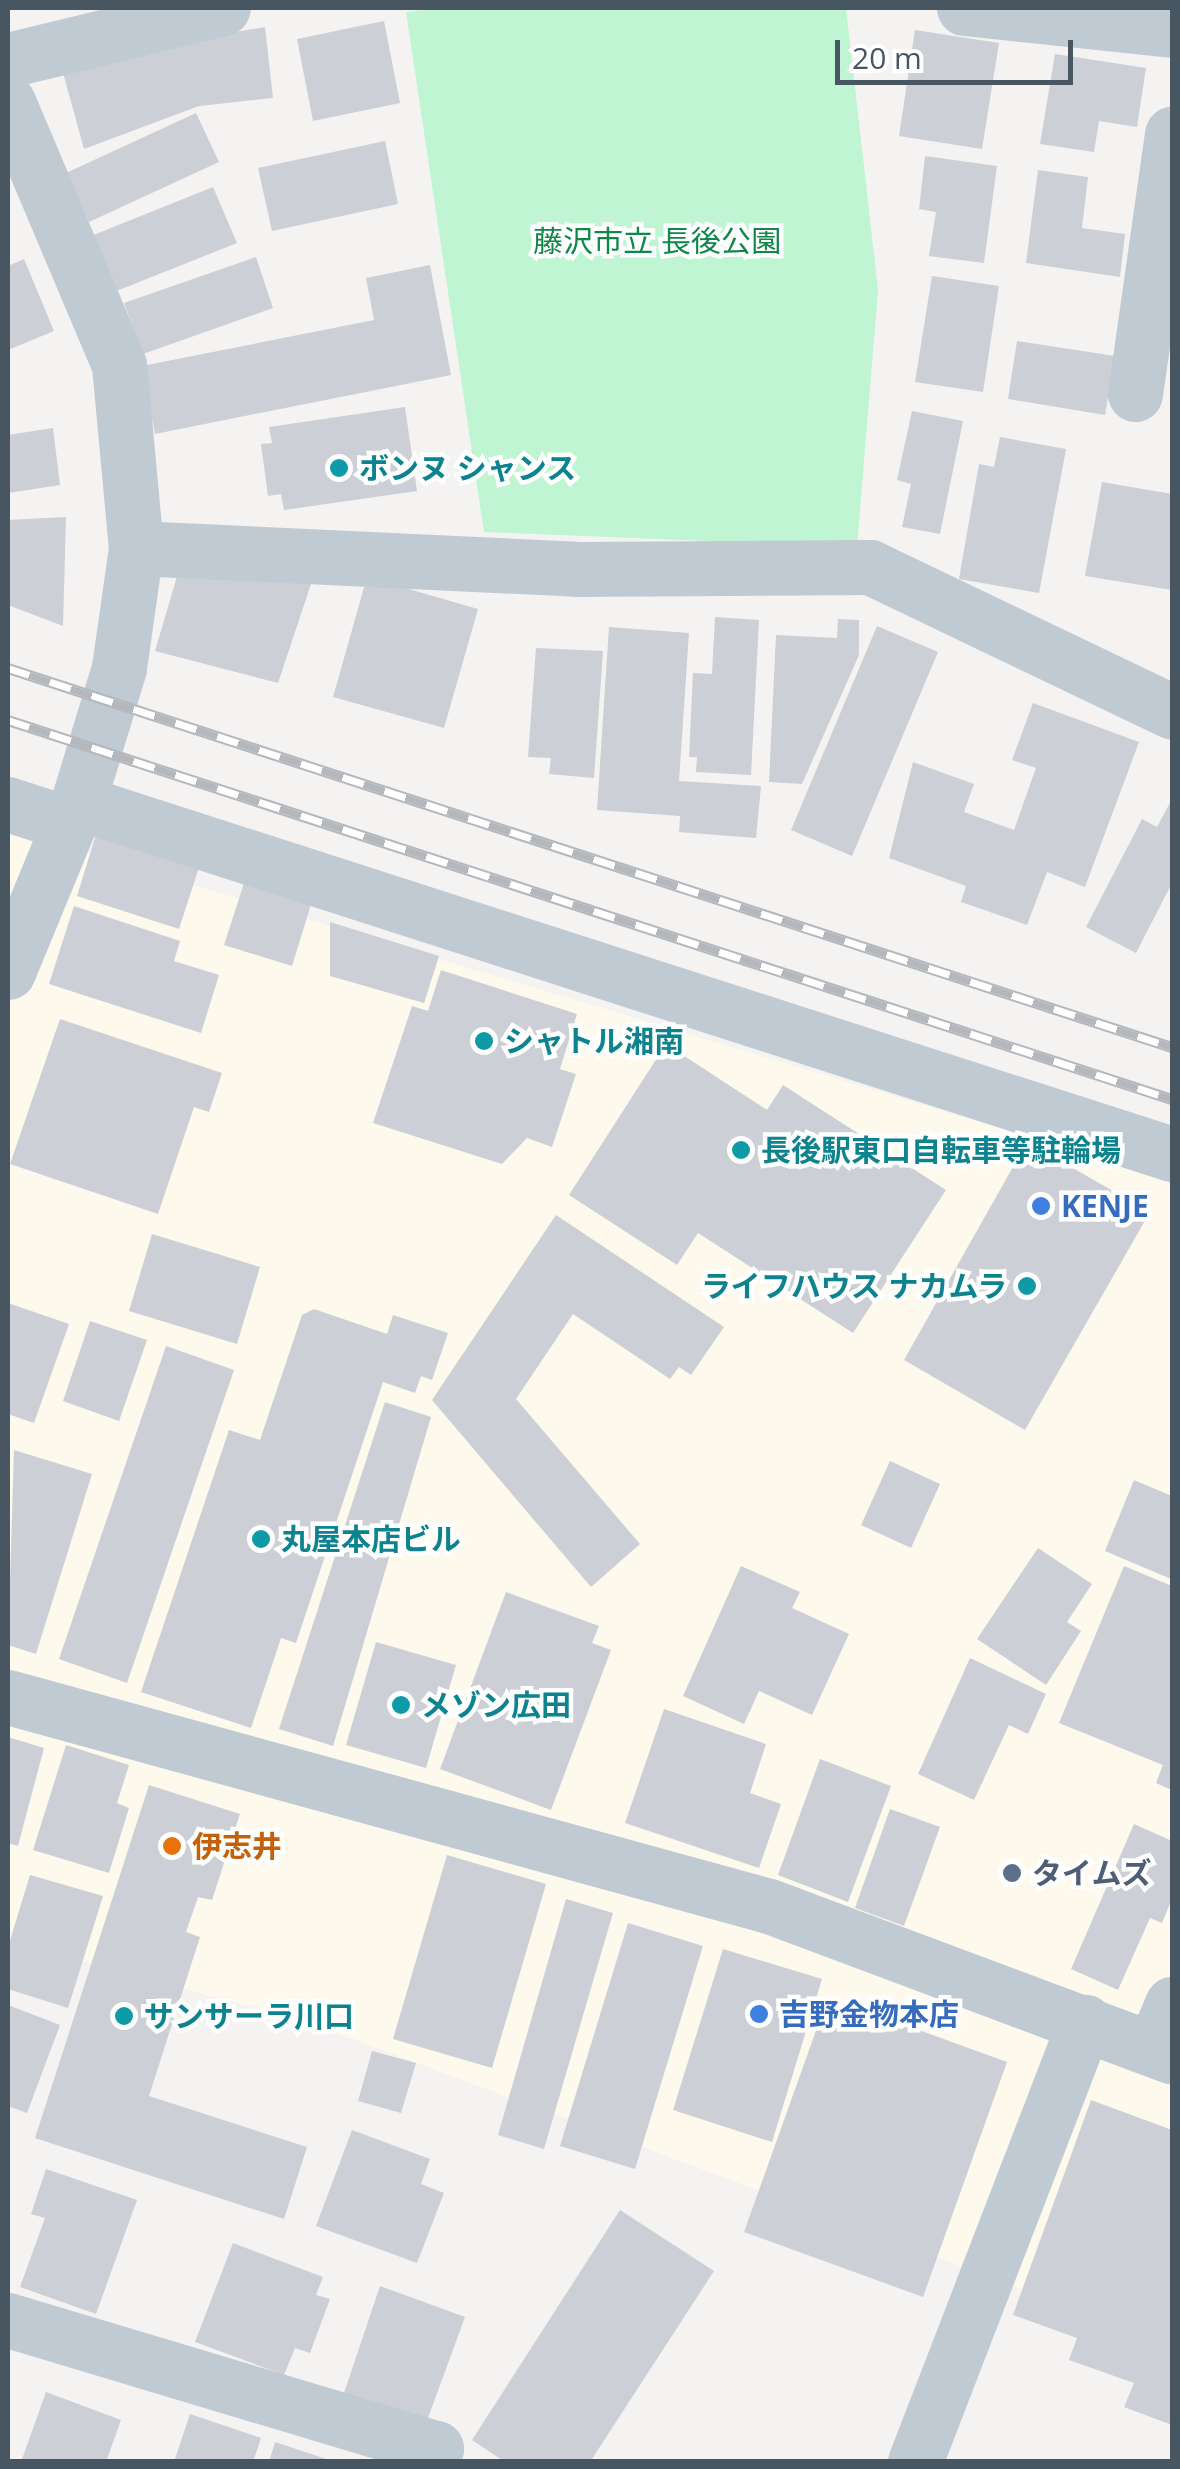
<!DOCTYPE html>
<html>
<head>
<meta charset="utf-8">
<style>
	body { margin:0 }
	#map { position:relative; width:1180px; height:2469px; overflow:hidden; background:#f5f2f2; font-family:"Open Sans","Noto Sans JP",sans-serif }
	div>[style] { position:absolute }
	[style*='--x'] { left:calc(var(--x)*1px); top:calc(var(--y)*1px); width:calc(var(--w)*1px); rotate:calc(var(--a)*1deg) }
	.commercial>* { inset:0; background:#fef9ed }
	.green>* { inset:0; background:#bff5d2 }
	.building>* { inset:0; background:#cccfd5 }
	.minor>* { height:55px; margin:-27.5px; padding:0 27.5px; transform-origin:27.5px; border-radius:27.5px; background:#bfcad3 }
	.rail>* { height:11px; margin-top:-5.5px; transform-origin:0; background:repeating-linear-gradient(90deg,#fff 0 22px,#b4b8bd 0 44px); box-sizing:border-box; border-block:2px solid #b4b8bd }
	.dots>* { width:28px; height:28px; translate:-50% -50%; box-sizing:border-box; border:5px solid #fff; border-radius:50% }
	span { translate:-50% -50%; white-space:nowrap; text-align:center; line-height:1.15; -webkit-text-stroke:9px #fff; paint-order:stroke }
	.park-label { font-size:30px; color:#0e8847 }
	.culture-label { font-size:30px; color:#0d838f; font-weight:700 }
	.left { translate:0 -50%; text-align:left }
	.right { translate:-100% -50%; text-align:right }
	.shop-label { font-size:30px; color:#366cbe; font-weight:700 }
	.food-label { font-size:30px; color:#c56008; font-weight:700 }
	.service-label { font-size:30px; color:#4e5e75; font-weight:700 }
	.frame { position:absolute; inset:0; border:10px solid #485662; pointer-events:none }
	.scale { position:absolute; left:835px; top:40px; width:238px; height:45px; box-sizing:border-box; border:5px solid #485662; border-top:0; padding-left:12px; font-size:30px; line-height:35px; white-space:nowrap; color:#485662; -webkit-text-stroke:8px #fff; paint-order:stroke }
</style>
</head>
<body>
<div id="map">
	<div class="commercial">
		<div style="clip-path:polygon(8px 829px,1172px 1180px,1172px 2345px,310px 2023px,8px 1941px)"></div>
	</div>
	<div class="green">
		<div style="clip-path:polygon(448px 8px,846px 8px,878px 290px,857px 547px,484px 532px,406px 12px)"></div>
	</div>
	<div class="building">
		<div style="clip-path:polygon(384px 21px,400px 103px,313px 121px,297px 39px)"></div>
		<div style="clip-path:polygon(265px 27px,273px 98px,199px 106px,84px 149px,60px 62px)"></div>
		<div style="clip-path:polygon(915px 30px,999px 43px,982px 149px,899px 136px)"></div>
		<div style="clip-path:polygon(1055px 54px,1146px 68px,1137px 127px,1099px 121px,1094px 152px,1040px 144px)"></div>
		<div style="clip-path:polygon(196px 113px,219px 162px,89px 222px,66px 173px)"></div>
		<div style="clip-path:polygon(385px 141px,398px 204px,272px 231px,258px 168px)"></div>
		<div style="clip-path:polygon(925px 156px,997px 166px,984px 263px,929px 256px,936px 212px,919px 209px)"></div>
		<div style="clip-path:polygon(1038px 170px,1088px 177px,1082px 228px,1125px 234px,1120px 277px,1026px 263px)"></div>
		<div style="clip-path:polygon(213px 187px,237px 243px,114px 292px,91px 236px)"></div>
		<div style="clip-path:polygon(256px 257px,273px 308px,143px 354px,124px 303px)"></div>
		<div style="clip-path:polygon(24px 259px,54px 331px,8px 350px,8px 266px)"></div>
		<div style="clip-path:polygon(430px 265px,451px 375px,155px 434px,142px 366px,374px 320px,366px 278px)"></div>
		<div style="clip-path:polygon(932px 276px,999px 286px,983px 392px,915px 382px)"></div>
		<div style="clip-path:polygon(1017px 341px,1115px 356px,1105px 415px,1008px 399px)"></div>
		<div style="clip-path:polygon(405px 407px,417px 491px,284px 510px,281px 494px,268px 496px,261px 444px,272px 443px,269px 427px)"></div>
		<div style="clip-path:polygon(912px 411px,963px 421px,940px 534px,902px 527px,911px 484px,897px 480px)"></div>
		<div style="clip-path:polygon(53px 428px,60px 485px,8px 493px,8px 435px)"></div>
		<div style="clip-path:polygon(1000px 437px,1066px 449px,1039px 593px,959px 579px,979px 464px,994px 467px)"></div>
		<div style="clip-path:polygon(1102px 482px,1172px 494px,1172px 590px,1085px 576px)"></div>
		<div style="clip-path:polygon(66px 517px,63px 626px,8px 605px,8px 520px)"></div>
		<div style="clip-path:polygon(181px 563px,313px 578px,278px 683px,155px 651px)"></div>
		<div style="clip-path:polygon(367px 577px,478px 609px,444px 728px,333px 697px)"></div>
		<div style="clip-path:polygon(715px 617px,759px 620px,751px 775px,696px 772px,697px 757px,689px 757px,693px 673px,712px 674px)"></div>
		<div style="clip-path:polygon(838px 619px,859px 620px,859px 655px,802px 784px,769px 782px,776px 635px,837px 638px)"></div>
		<div style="clip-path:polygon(877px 626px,938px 652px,852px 856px,791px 830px)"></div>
		<div style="clip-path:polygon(609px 627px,689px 633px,679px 781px,761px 786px,756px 838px,679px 832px,680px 816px,597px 810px)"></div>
		<div style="clip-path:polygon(536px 648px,603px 651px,594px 778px,549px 774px,551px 758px,528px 757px)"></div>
		<div style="clip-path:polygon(1033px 703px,1139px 742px,1085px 887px,1047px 872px,1027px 925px,961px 902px,966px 886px,889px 858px,913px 762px,974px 784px,964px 812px,1014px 830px,1036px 768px,1012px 760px)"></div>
		<div style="clip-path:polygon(1172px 799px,1172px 883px,1136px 953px,1086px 927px,1142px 819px,1157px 827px)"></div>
		<div style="clip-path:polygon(99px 825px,202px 858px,179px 929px,77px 896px)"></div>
		<div style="clip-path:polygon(246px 877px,313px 898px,292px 966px,224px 945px)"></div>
		<div style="clip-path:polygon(74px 906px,180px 941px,174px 961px,219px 975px,201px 1033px,49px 984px)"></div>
		<div style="clip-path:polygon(330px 922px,439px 956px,424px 1003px,330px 976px)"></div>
		<div style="clip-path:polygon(441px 970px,577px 1014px,560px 1069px,576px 1074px,552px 1147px,527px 1138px,502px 1164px,373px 1123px,412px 1006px,428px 1011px)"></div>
		<div style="clip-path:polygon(60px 1019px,222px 1073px,209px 1112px,194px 1107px,158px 1214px,10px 1164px)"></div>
		<div style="clip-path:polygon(666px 1044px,767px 1110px,783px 1085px,946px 1190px,853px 1333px,698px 1233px,677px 1265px,569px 1195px)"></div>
		<div style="clip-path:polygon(1027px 1142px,1150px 1212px,1025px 1430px,904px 1360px)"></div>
		<div style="clip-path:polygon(556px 1215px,724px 1327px,691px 1375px,679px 1367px,670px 1379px,573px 1314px,516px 1399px,640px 1544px,591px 1587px,432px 1400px)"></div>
		<div style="clip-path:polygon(152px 1234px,260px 1267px,237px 1344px,129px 1311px)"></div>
		<div style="clip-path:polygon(8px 1303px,69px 1324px,34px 1423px,8px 1414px)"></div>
		<div style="clip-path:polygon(314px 1309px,387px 1334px,393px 1315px,448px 1333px,432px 1380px,421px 1376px,415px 1393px,383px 1382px,296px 1643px,281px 1638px,251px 1728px,141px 1692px,229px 1430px,260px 1440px,302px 1315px)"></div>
		<div style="clip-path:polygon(90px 1321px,147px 1340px,119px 1421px,63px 1401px)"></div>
		<div style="clip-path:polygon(166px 1346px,234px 1370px,127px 1683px,59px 1659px)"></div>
		<div style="clip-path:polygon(385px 1402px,431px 1417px,333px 1746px,279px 1729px)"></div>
		<div style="clip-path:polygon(14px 1450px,92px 1474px,36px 1654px,8px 1645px)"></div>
		<div style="clip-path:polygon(890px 1461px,940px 1484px,911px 1548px,861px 1525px)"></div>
		<div style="clip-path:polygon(1134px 1480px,1172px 1496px,1171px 1579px,1105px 1551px)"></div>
		<div style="clip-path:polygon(1038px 1548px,1092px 1584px,1067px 1622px,1081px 1631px,1046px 1685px,977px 1639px)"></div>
		<div style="clip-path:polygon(741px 1566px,800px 1592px,792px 1608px,849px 1634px,812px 1715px,759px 1691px,744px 1724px,683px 1696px)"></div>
		<div style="clip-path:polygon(1124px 1566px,1172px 1586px,1172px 1790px,1156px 1783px,1163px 1765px,1059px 1723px)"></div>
		<div style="clip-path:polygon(506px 1592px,599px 1626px,592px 1643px,611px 1650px,551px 1810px,440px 1769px)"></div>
		<div style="clip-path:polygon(376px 1642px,456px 1665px,426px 1768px,346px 1745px)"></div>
		<div style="clip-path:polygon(970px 1658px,1046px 1694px,1028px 1734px,1009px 1725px,974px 1800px,918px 1774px)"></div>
		<div style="clip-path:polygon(664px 1709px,766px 1744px,750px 1793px,781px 1804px,759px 1868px,625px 1823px)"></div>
		<div style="clip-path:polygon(8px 1737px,44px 1748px,18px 1846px,8px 1843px)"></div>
		<div style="clip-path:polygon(66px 1745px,129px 1765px,117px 1803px,129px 1808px,109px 1873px,33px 1850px)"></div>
		<div style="clip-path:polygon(820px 1759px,891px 1786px,848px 1902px,778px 1875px)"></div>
		<div style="clip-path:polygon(149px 1785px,240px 1814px,212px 1900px,198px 1897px,186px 1932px,200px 1937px,149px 2096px,307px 2147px,284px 2219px,35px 2138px)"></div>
		<div style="clip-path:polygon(890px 1809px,940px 1827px,904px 1926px,855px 1908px)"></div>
		<div style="clip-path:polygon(1134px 1824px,1172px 1841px,1172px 1899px,1162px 1923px,1150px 1918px,1118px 1990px,1071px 1969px)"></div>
		<div style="clip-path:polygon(447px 1855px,546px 1884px,492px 2068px,393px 2039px)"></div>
		<div style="clip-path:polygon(30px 1875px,103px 1896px,68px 2008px,8px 1989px,8px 1947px)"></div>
		<div style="clip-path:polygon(566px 1899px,613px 1913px,544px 2149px,498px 2135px)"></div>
		<div style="clip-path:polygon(628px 1923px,703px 1946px,635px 2169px,560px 2146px)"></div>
		<div style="clip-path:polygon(723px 1949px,822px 1979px,772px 2142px,673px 2110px)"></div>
		<div style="clip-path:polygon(828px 1997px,1007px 2062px,923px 2297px,744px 2232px)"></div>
		<div style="clip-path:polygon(8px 2005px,60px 2025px,27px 2113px,8px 2106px)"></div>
		<div style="clip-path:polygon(372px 2051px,416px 2063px,401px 2113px,358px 2101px)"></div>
		<div style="clip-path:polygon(1091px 2100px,1172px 2130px,1172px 2425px,1124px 2407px,1134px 2383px,1069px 2360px,1077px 2338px,1013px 2315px)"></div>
		<div style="clip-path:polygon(352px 2130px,430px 2159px,421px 2184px,444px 2193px,417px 2263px,316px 2226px)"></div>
		<div style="clip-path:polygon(46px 2169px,137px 2200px,96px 2314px,20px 2287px,45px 2218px,31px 2214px)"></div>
		<div style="clip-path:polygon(620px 2210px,714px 2271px,590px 2462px,505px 2462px,472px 2440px)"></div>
		<div style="clip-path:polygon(233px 2243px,323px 2277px,316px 2295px,330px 2299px,310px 2353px,295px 2348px,284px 2375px,195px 2342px)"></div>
		<div style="clip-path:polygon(380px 2286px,465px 2317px,421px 2437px,341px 2402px)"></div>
		<div style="clip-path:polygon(46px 2392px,121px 2420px,106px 2462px,21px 2462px)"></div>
		<div style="clip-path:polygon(190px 2414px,261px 2438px,253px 2462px,174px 2462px)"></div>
		<div style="clip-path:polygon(275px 2442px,332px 2461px,332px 2462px,269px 2462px)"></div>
	</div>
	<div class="minor">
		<div style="--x:964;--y:8;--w:209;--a:6"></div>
		<div style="--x:8;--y:60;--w:221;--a:-13.6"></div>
		<div style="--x:8;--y:102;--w:285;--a:67.1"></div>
		<div style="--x:119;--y:365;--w:184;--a:84.7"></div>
		<div style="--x:136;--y:548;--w:121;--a:98.1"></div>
		<div style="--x:119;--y:668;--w:140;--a:107"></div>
		<div style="--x:78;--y:802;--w:184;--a:112.4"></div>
		<div style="--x:1135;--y:394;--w:263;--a:-81.9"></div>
		<div style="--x:136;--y:548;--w:441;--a:2.7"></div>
		<div style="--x:577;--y:569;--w:293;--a:-0.4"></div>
		<div style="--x:870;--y:567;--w:335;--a:25.6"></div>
		<div style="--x:78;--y:802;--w:1149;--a:17.84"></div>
		<div style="--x:8;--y:804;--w:64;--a:18.2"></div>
		<div style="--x:8;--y:1697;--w:789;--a:15.36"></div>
		<div style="--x:769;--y:1906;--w:430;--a:20.5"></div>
		<div style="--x:1154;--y:2047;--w:47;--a:-67.3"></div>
		<div style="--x:8;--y:2320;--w:447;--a:16.7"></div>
		<div style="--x:436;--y:2448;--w:15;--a:106"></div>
		<div style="--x:915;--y:2462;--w:472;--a:-68.9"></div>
	</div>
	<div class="rail">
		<div style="--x:8;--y:668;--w:1224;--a:18.04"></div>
		<div style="--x:8;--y:720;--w:1224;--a:18.04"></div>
	</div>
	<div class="dots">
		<div style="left:339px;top:468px;background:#0f9aa8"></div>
		<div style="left:484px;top:1041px;background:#0f9aa8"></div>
		<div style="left:741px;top:1150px;background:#0f9aa8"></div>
		<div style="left:1041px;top:1206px;background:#3f7fe0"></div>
		<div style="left:1027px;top:1286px;background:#0f9aa8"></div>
		<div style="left:261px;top:1539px;background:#0f9aa8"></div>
		<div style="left:401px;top:1705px;background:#0f9aa8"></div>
		<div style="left:172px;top:1846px;background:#e8710a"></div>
		<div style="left:1012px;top:1873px;background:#5c6f8a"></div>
		<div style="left:759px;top:2014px;background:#3f7fe0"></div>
		<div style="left:124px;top:2016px;background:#0f9aa8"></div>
	</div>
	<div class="park-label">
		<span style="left:657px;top:241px">藤沢市立 長後公園</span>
	</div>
	<div class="culture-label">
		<span class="left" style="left:359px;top:468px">ボンヌ シャンス</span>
		<span class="left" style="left:504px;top:1041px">シャトル湘南</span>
		<span class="left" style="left:761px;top:1150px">長後駅東口自転車等駐輪場</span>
		<span class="right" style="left:1007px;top:1286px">ライフハウス ナカムラ</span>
		<span class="left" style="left:281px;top:1539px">丸屋本店ビル</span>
		<span class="left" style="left:421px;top:1705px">メゾン広田</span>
		<span class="left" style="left:144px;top:2016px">サンサーラ川口</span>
	</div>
	<div class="shop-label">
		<span class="left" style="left:1061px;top:1206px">KENJE</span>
		<span class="left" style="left:779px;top:2014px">吉野金物本店</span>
	</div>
	<div class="food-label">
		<span class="left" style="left:192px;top:1846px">伊志井</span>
	</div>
	<div class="service-label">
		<span class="left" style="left:1032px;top:1873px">タイムズ</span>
	</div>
	<div class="frame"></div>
	<div class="scale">20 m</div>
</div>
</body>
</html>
